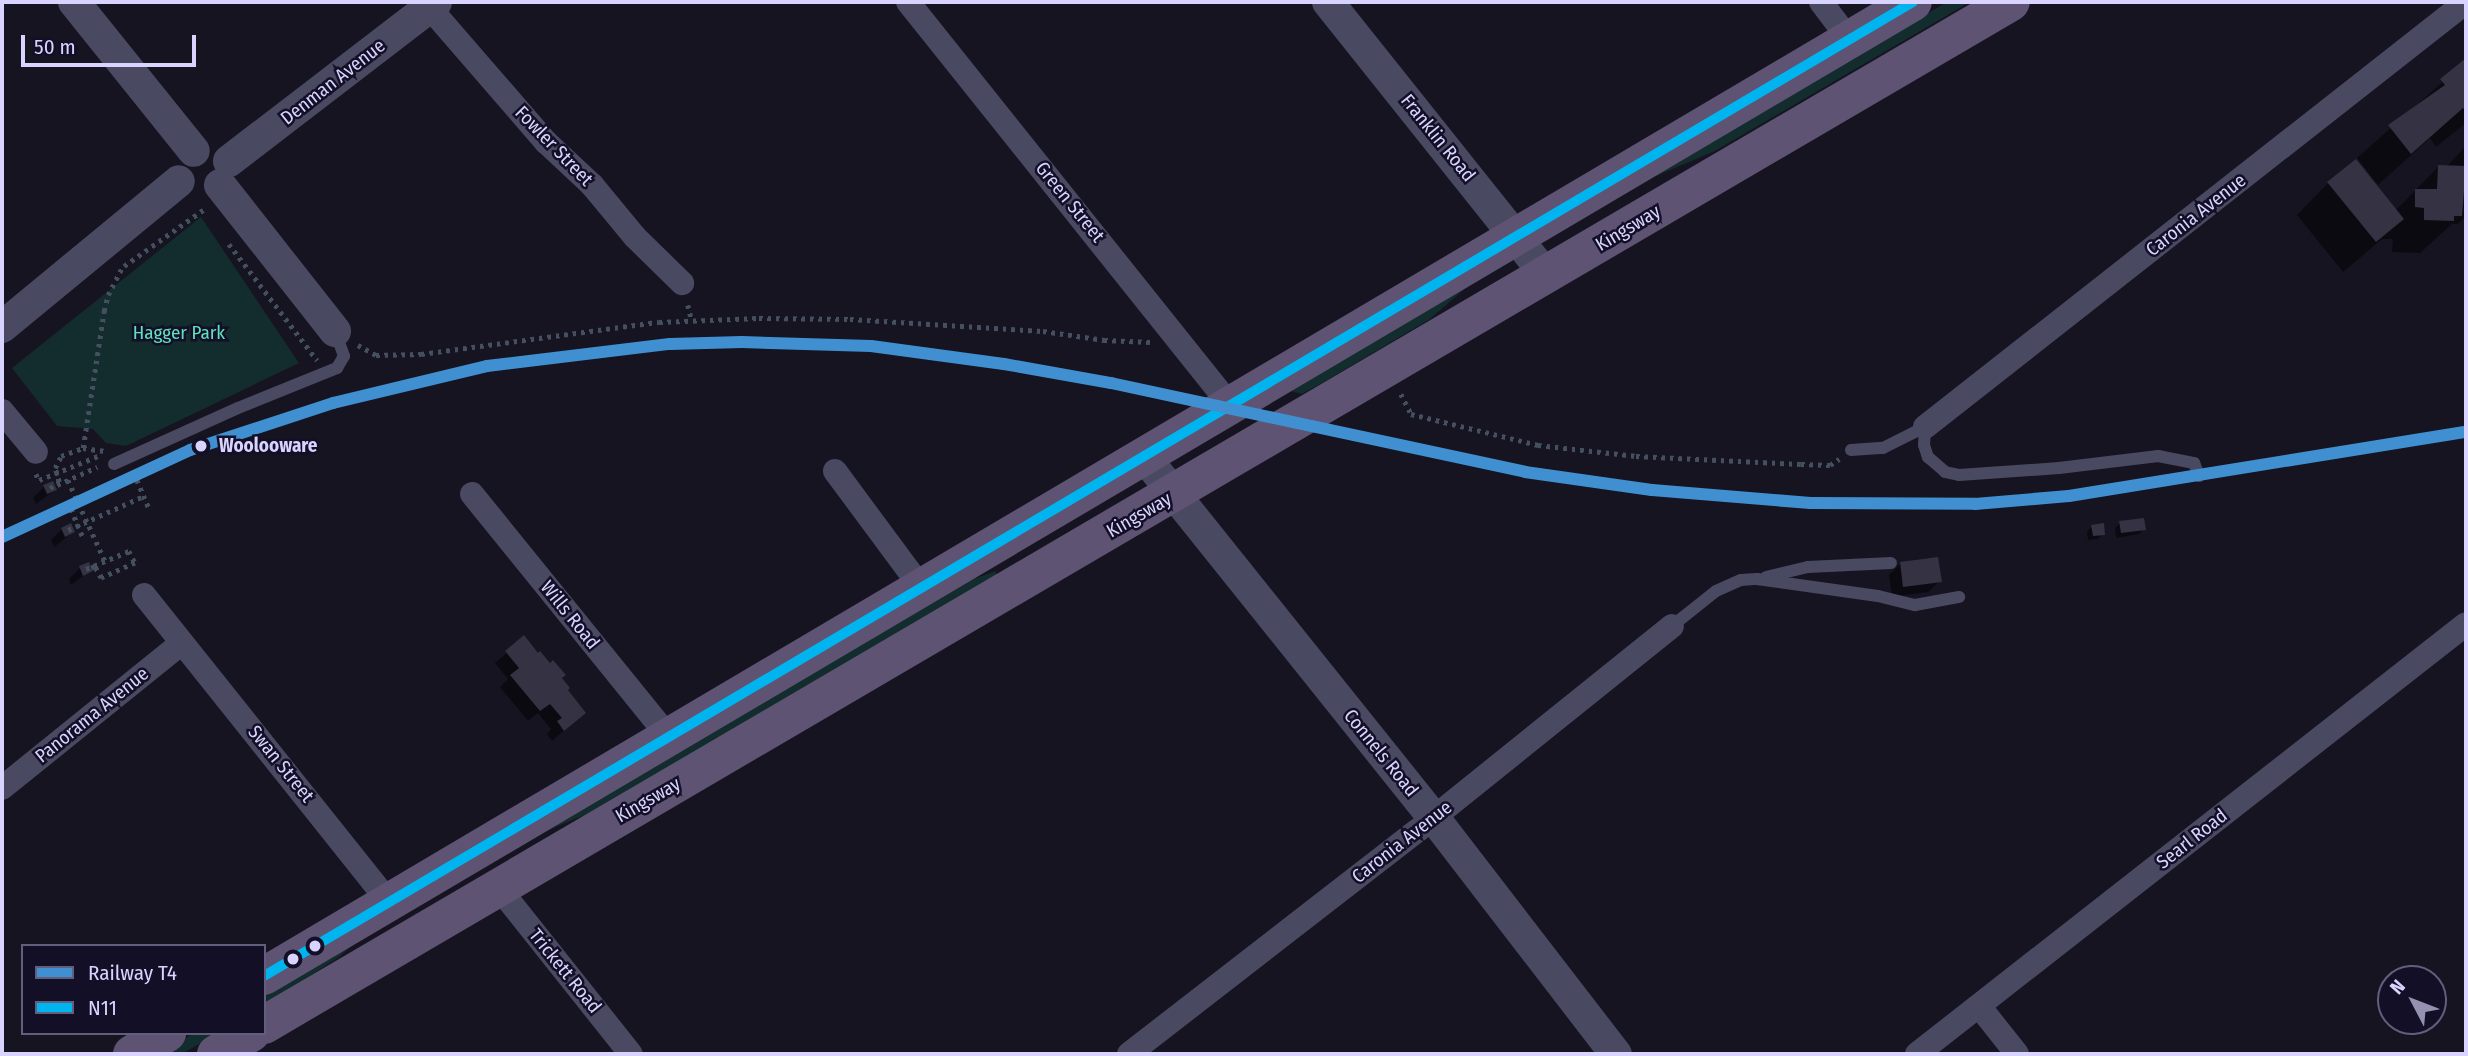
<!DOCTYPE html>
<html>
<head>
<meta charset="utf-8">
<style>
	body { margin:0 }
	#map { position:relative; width:2468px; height:1056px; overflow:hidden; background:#161421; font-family:"Fira Sans Condensed",sans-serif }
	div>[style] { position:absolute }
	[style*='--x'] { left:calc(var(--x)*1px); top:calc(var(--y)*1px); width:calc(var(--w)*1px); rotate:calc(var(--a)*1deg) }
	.green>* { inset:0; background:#132c2d }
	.shadow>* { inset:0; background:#0007 }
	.building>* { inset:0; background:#343243 }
	.path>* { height:4.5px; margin-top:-2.25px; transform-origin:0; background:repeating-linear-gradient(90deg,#44505f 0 3.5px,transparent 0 8.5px) }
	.service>* { height:12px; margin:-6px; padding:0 6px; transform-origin:6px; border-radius:6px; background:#4a4962 }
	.minor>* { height:24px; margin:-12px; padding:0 12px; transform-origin:12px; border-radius:12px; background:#4a4962 }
	.tertiary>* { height:32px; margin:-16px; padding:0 16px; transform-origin:16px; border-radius:16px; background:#4a4962 }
	.primary>* { height:38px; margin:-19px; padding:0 19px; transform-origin:19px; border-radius:19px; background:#5e5373 }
	.bus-1>* { height:10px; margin:-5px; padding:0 5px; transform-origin:5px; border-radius:5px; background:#00b5ef }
	.rail-1>* { height:12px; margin:-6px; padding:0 6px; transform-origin:6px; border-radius:6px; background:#4090d1 }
	.dots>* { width:19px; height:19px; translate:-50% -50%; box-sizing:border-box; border:4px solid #130f26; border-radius:50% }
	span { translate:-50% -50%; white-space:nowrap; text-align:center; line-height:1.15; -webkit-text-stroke:5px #130f26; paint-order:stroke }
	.street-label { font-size:19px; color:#d9d4ff }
	.park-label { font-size:19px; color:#5fe0c0 }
	.stop-label { font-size:19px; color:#d9d4ff; font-weight:700 }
	.left { translate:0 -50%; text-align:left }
	.frame { position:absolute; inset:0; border:4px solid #d9d4ff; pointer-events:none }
	.legend { position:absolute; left:21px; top:944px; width:245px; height:91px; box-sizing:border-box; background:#130f26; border:2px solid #625e7d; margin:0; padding:9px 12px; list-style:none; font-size:21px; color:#d9d4ff }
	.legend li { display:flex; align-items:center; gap:14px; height:35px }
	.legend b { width:35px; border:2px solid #625e7d }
	.north { position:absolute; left:2377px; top:965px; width:70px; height:70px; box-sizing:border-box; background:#130f26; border:2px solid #625e7d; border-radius:50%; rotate:312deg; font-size:19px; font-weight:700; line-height:28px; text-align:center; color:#d9d4ff }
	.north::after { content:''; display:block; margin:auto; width:24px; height:32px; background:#9591b1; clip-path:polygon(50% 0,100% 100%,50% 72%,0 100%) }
	.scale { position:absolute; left:21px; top:35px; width:175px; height:32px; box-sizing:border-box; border:4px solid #d9d4ff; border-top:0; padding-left:9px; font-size:21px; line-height:24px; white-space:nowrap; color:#d9d4ff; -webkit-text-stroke:5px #130f26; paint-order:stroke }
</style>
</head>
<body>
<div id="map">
	<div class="green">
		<div style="clip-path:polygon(1947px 2px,1970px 2px,1715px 151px,1656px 176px,1655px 174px)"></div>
		<div style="clip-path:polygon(201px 217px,299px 363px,126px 446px,106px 443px,93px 429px,57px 426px,12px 368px)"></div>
		<div style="clip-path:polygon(1469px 285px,1430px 319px,1329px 379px,1302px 394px,1290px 391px)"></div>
		<div style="clip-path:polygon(996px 571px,996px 575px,595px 811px,538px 834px,968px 581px)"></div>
		<div style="clip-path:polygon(347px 945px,349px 948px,339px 957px,264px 1006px,264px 992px)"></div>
		<div style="clip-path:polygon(194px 1033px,218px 1033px,182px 1054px,158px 1054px)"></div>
	</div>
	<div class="shadow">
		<div style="clip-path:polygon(2466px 61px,2466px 123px,2436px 147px,2430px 138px,2378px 185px,2357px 158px)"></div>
		<div style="clip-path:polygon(2466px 146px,2466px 216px,2458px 224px,2452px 224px,2420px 253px,2392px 252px,2393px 239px,2382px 239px,2343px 272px,2297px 215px,2328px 183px,2395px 211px,2438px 167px,2446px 167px)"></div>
		<div style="clip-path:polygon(44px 487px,55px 490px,36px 504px,33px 498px)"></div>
		<div style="clip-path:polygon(2120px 523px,2144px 529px,2139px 534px,2116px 538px,2115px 528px)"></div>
		<div style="clip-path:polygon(2092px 526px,2103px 534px,2098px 539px,2088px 540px,2087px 532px)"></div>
		<div style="clip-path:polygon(62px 529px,73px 532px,54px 547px,51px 540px)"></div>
		<div style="clip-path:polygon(1901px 563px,1940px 581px,1928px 592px,1892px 597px,1889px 575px)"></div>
		<div style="clip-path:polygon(80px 568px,90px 571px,71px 585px,69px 579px)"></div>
		<div style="clip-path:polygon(524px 638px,560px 678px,584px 713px,552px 741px,547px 734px,551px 729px,538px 713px,528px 721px,500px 687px,508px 679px,495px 663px)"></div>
	</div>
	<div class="building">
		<div style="clip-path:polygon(2466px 58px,2466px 112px,2463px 108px,2411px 154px,2388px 125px,2445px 85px,2440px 79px)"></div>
		<div style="clip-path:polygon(2356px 159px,2404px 219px,2376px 242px,2327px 182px)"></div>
		<div style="clip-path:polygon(2438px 165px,2466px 166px,2462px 216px,2454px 216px,2454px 221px,2424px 220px,2424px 208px,2415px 207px,2415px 189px,2437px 189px)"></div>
		<div style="clip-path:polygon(53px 481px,57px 490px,47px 494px,43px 485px)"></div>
		<div style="clip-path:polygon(2144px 518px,2146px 530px,2121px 533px,2119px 521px)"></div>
		<div style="clip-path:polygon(71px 523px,75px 532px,65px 537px,61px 528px)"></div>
		<div style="clip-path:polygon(2104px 523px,2105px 535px,2093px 536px,2091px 525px)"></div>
		<div style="clip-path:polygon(1938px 557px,1942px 582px,1903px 587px,1900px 562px)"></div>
		<div style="clip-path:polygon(89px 562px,93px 571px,83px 576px,79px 566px)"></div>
		<div style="clip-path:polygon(524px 635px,538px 653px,540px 651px,550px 663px,553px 660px,566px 675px,562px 678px,570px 688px,568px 690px,586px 713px,564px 731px,557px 721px,562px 718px,550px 704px,540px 711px,510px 675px,519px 668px,505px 651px)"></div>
	</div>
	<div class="path">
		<div style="--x:229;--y:244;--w:146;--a:52.8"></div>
		<div style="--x:124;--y:266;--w:97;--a:-35.3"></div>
		<div style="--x:688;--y:305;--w:16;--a:76"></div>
		<div style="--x:358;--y:345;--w:21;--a:29"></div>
		<div style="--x:376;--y:355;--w:45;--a:-1.3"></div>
		<div style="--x:421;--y:354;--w:240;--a:-7.7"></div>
		<div style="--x:659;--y:322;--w:100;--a:-2.3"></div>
		<div style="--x:759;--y:318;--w:91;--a:0.6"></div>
		<div style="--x:850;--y:319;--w:193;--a:3.6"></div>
		<div style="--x:1043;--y:331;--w:62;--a:8.4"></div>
		<div style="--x:1104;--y:340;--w:47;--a:2.4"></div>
		<div style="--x:1401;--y:394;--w:22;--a:63"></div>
		<div style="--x:1411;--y:414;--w:131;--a:13.7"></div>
		<div style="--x:1538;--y:445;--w:99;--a:6.4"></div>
		<div style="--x:1636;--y:456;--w:165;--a:2.8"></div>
		<div style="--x:1801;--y:464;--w:29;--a:2"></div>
		<div style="--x:1830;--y:465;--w:11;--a:-34"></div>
		<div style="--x:83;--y:448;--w:139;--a:-81.3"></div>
		<div style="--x:104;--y:311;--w:16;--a:-76"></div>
		<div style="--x:108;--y:295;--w:34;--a:-63"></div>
		<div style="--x:36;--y:474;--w:7;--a:63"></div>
		<div style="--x:39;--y:480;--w:64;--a:-22.1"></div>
		<div style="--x:68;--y:480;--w:89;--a:65.4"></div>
		<div style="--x:137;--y:480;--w:33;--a:67"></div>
		<div style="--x:57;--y:485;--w:44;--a:-24.2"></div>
		<div style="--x:50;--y:488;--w:11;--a:-34"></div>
		<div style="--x:59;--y:482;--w:15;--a:-106"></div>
		<div style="--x:55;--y:468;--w:13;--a:-63"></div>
		<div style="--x:61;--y:456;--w:23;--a:-20"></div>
		<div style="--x:83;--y:448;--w:22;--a:8"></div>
		<div style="--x:71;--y:509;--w:33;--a:67"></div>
		<div style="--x:68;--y:530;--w:83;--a:-24.1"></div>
		<div style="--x:129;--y:551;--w:13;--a:63"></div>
		<div style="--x:135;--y:563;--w:37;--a:156"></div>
		<div style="--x:101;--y:578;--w:13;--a:-119"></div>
		<div style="--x:95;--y:567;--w:9;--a:167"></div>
		<div style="--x:86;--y:569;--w:47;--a:-22.7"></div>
	</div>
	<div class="service">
		<div style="--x:1925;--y:427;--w:18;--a:93"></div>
		<div style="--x:1924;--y:445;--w:13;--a:72"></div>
		<div style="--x:1928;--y:457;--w:23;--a:41"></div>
		<div style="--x:1945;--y:472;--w:14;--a:12"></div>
		<div style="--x:1959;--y:475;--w:100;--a:-4"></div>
		<div style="--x:2059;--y:468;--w:100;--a:-6.9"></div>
		<div style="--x:2158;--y:456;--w:37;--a:11"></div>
		<div style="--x:2194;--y:463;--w:14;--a:69"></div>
		<div style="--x:1851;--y:450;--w:32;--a:-4"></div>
		<div style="--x:1883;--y:448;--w:47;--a:-26.6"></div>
		<div style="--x:114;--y:464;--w:136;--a:-24.3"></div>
		<div style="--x:238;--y:408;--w:107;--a:-22"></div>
		<div style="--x:337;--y:368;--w:14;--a:-60"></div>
		<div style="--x:344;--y:356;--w:27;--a:-110"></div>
		<div style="--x:1766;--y:577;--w:43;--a:-13.4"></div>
		<div style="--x:1808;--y:567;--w:83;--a:-2.8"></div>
		<div style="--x:1672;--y:626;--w:56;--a:-38.5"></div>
		<div style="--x:1716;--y:591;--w:27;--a:-24"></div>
		<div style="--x:1741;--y:580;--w:16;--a:-4"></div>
		<div style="--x:1757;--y:579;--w:122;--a:8"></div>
		<div style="--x:1878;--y:596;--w:38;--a:14"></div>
		<div style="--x:1915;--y:605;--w:45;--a:-10.3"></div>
	</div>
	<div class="minor">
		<div style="--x:908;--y:2;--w:516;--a:51.37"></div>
		<div style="--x:1821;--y:2;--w:46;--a:52.9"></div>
		<div style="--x:429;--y:7;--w:179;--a:49.1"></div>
		<div style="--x:546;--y:142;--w:63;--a:43.1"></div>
		<div style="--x:592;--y:185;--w:67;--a:50.4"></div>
		<div style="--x:635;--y:237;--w:66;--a:44.4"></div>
		<div style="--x:2;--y:411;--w:53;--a:50.3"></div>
		<div style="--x:1925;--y:427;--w:688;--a:-38.15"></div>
		<div style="--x:835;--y:471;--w:143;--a:53.5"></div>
		<div style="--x:472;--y:494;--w:310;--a:51"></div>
		<div style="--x:144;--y:595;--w:394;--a:51.4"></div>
		<div style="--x:2;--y:788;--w:231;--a:-38.9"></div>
		<div style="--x:498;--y:887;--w:213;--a:51.5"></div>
		<div style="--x:1979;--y:1006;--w:61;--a:51.6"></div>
		<div style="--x:1129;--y:1054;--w:364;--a:-37.8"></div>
		<div style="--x:1417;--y:831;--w:327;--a:-38.8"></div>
		<div style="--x:1917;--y:1054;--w:697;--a:-38.07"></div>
	</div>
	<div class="tertiary">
		<div style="--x:74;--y:2;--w:191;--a:51.2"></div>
		<div style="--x:1328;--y:2;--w:351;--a:51.4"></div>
		<div style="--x:229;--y:161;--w:261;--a:-37.5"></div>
		<div style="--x:220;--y:185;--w:186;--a:51.8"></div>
		<div style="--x:2;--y:327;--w:229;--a:-39.5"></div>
		<div style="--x:1143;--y:455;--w:465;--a:51.3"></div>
		<div style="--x:1434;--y:818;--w:298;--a:52.4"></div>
	</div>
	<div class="primary">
		<div style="--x:264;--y:976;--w:1915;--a:-30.57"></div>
		<div style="--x:264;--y:1025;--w:2024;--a:-30.35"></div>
		<div style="--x:132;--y:1054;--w:41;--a:-31"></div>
		<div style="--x:216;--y:1054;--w:41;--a:-31"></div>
	</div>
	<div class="bus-1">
		<div style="--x:264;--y:976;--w:1915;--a:-30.57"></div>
	</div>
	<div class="rail-1">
		<div style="--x:2;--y:537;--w:207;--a:-24.8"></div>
		<div style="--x:190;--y:450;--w:151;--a:-18.2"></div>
		<div style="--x:333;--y:403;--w:158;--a:-13.5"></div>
		<div style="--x:487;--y:366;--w:184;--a:-6.9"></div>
		<div style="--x:670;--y:344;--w:72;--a:-1.6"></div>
		<div style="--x:742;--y:342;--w:129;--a:1.8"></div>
		<div style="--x:871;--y:346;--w:134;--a:7.7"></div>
		<div style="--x:1004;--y:364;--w:109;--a:10.1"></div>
		<div style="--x:1111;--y:383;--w:423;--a:12.1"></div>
		<div style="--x:1525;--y:472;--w:128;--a:8.1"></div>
		<div style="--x:1652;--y:490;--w:159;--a:4.7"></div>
		<div style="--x:1810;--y:503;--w:165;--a:0.3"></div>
		<div style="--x:1975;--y:504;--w:94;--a:-4.9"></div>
		<div style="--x:2069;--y:496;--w:402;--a:-9.2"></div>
	</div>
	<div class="dots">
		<div style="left:201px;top:446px;background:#d9d4ff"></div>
		<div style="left:315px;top:946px;background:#d9d4ff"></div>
		<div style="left:293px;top:959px;background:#d9d4ff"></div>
	</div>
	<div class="street-label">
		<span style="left:333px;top:82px;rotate:-38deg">Denman Avenue</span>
		<span style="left:1438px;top:138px;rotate:51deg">Franklin Road</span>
		<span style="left:554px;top:146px;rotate:46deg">Fowler Street</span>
		<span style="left:1070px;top:202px;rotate:51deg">Green Street</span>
		<span style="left:2196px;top:215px;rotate:-38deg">Caronia Avenue</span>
		<span style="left:1628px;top:228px;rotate:-31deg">Kingsway</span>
		<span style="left:1139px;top:515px;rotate:-30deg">Kingsway</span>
		<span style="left:570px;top:615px;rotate:51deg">Wills Road</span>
		<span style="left:92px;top:715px;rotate:-39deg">Panorama Avenue</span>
		<span style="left:1381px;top:753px;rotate:51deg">Connels Road</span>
		<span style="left:281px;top:764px;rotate:51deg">Swan Street</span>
		<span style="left:648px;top:800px;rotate:-30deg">Kingsway</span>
		<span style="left:2192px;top:839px;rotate:-38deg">Searl Road</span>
		<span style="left:1402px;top:842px;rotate:-38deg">Caronia Avenue</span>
		<span style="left:565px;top:971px;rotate:51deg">Trickett Road</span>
	</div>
	<div class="park-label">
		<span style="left:179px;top:333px">Hagger Park</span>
	</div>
	<div class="stop-label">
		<span class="left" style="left:219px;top:446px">Woolooware</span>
	</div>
	<div class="frame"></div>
	<ul class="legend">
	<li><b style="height:9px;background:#4090d1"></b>Railway T4</li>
	<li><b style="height:9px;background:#00b5ef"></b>N11</li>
	</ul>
	<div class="north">N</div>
	<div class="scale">50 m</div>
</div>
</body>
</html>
